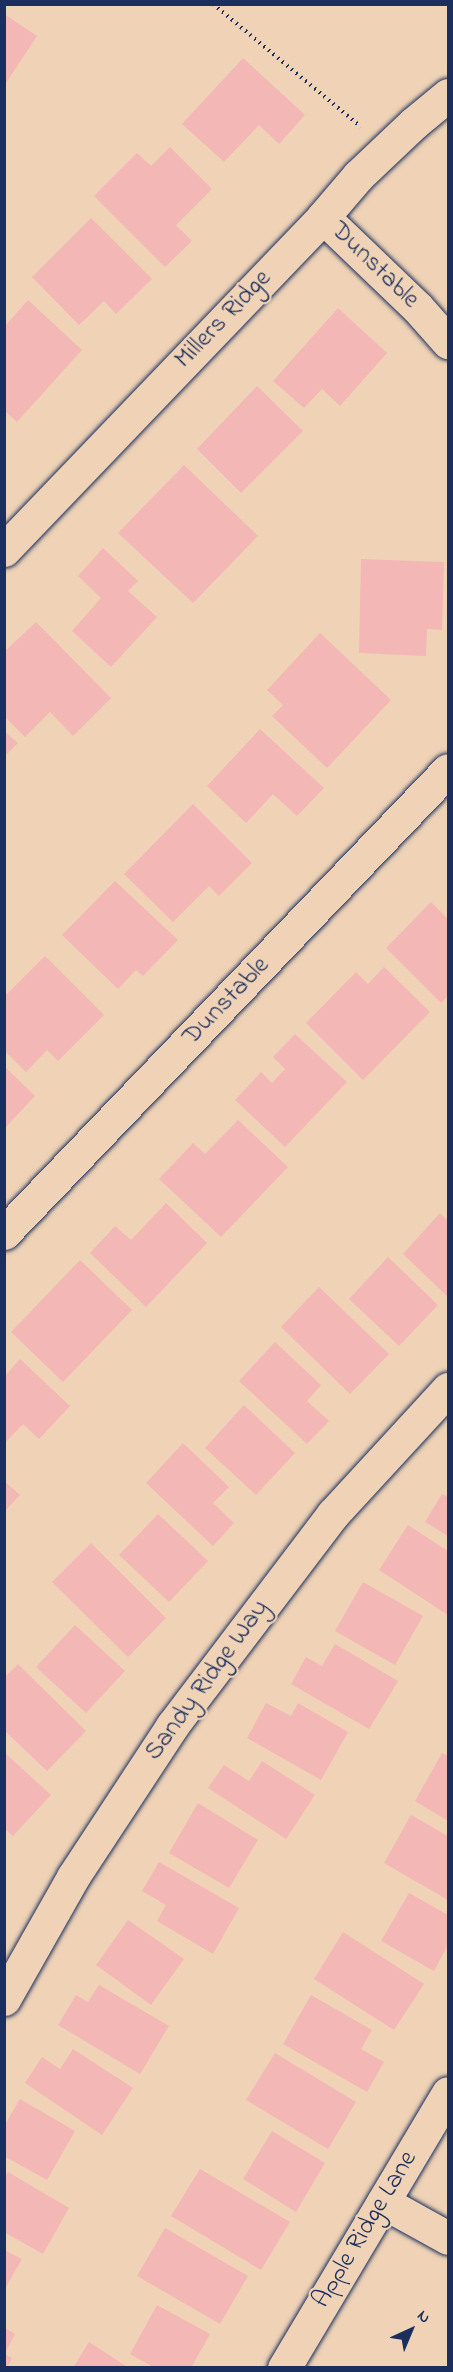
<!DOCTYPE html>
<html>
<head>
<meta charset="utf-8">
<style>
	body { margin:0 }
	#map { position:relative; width:453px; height:2372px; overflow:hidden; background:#f0d3b6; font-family:"Indie Flower",sans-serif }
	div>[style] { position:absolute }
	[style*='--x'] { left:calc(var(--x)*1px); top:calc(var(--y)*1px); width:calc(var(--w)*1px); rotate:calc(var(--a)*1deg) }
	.building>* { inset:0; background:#f3b7b5 }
	.path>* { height:4px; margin-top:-2px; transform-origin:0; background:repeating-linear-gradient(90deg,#1b2f5e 0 1.5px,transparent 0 6px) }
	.roads { filter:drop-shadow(0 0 2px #1b2f5e) drop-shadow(0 0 2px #1b2f5e) }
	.minor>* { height:33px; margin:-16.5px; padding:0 16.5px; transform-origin:16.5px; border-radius:16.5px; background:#f0d3b6 }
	span { translate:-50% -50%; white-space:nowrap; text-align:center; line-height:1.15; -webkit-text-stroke:4.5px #f0d3b6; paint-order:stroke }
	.street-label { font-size:26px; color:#1b2f5e }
	.frame { position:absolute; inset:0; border:6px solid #1b2f5e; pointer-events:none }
	.north { position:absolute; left:381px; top:2300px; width:60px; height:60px; -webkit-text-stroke:4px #f0d3b6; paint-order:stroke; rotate:44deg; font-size:16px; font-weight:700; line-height:24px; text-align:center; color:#1b2f5e }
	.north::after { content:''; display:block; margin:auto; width:21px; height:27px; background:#1b2f5e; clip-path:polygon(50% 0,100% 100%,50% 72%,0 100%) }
</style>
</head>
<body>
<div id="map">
	<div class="building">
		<div style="clip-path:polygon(4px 14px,37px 36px,4px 86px)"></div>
		<div style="clip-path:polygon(243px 58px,305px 115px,279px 144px,259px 125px,224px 162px,182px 124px)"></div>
		<div style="clip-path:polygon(170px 147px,212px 189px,176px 225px,192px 241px,165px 267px,94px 196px,137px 153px,151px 166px)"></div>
		<div style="clip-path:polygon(91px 218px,152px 279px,116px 314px,104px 301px,79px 325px,32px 277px)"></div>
		<div style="clip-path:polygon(28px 300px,82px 350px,17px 422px,5px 411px,5px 326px)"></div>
		<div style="clip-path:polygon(338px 308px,387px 353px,340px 406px,322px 389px,304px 408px,273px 381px)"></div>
		<div style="clip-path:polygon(257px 386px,303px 431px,241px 493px,197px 449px)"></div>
		<div style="clip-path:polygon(184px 465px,258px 536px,193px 603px,118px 533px)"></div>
		<div style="clip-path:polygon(103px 548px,138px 581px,128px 591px,157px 617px,111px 667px,72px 631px,101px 598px,78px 576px)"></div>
		<div style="clip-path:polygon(361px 559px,444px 562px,442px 630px,427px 629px,426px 656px,359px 653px)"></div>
		<div style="clip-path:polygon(36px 622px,111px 698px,73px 736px,50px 712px,25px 737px,4px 716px,4px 652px)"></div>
		<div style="clip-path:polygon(320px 633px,391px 700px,327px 768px,272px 716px,283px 705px,267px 690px)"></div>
		<div style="clip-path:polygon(260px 729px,324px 788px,297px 816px,273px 794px,246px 823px,207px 786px)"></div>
		<div style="clip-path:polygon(4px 731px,18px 743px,4px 757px)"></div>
		<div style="clip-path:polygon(193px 804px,252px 863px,219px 896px,209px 886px,173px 922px,124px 874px)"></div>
		<div style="clip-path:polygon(115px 881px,178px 940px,143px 976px,136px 970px,118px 989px,62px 935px)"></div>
		<div style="clip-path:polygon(431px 902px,448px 919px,448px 996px,441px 1003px,386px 948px)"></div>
		<div style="clip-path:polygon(45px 956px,104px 1015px,58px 1061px,47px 1050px,26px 1072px,4px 1050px,4px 997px)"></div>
		<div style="clip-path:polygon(384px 967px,430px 1012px,363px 1080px,306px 1023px,356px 972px,368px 984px)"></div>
		<div style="clip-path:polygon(295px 1034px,347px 1082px,285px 1147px,235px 1100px,261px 1072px,272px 1083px,285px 1069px,273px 1057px)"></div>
		<div style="clip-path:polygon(4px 1066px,35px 1096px,4px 1129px)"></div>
		<div style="clip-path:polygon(238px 1120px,288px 1167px,221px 1237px,159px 1179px,193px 1143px,205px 1154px)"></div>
		<div style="clip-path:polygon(166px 1203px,207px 1243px,146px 1307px,90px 1253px,115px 1226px,131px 1240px)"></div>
		<div style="clip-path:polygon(440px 1213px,448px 1221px,448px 1297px,403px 1254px)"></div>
		<div style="clip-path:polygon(388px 1257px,438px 1305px,399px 1346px,349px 1299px)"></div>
		<div style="clip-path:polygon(80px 1260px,132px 1310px,63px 1382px,11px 1332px)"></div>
		<div style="clip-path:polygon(319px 1287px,389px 1354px,350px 1394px,281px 1327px)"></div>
		<div style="clip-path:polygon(275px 1342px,321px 1385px,307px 1401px,329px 1421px,307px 1444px,239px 1381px)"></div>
		<div style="clip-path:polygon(20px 1359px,70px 1406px,39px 1439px,23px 1424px,4px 1444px,4px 1377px)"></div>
		<div style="clip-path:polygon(244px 1405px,295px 1453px,256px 1495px,205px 1448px)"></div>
		<div style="clip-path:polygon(183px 1443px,229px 1487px,213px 1503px,234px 1523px,213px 1546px,146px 1483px)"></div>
		<div style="clip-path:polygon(4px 1481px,20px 1495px,4px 1512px)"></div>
		<div style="clip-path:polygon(442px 1494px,448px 1497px,448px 1536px,425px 1522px)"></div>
		<div style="clip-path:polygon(158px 1514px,208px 1561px,169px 1602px,119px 1555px)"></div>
		<div style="clip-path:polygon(408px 1525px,448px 1551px,448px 1615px,379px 1570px)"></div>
		<div style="clip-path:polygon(91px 1543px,166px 1618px,128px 1657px,52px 1582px)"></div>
		<div style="clip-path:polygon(363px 1582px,423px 1616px,395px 1665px,335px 1631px)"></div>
		<div style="clip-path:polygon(75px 1625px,125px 1671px,86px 1713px,36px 1667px)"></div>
		<div style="clip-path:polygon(335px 1644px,398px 1681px,369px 1729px,291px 1684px,306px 1657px,322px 1666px)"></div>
		<div style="clip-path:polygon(18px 1664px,86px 1731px,47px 1771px,4px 1730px,4px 1678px)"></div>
		<div style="clip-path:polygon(266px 1703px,291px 1716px,298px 1703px,348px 1732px,321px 1780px,247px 1738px)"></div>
		<div style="clip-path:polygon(5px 1753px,51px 1795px,13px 1836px,5px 1829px)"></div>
		<div style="clip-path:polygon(442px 1753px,448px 1756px,448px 1821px,415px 1801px)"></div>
		<div style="clip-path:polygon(262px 1761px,315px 1795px,286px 1839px,208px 1788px,224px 1765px,249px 1781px)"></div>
		<div style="clip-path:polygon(198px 1803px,258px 1840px,229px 1888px,169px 1853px)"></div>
		<div style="clip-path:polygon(411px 1815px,448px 1836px,448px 1900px,384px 1863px)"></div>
		<div style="clip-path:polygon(159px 1862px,239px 1908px,213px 1954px,157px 1921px,166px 1905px,142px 1891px)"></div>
		<div style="clip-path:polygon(409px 1893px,448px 1915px,448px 1945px,434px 1971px,381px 1941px)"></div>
		<div style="clip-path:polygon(128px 1920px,184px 1959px,151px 2005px,96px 1965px)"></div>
		<div style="clip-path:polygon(343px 1932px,424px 1984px,394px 2030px,314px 1979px)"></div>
		<div style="clip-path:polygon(99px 1985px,169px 2026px,140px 2074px,58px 2025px,76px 1995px,88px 2002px)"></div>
		<div style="clip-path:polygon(311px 1995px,372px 2030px,361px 2049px,384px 2062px,367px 2092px,283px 2044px)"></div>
		<div style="clip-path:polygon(73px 2049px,133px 2088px,102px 2135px,25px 2083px,42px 2057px,60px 2069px)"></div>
		<div style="clip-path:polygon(275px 2053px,356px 2102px,328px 2149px,246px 2100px)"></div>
		<div style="clip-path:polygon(20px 2099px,75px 2131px,47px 2180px,4px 2156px,4px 2126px)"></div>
		<div style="clip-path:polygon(272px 2131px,325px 2163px,296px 2212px,243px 2179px)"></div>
		<div style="clip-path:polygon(200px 2169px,290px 2222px,261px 2270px,171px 2216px)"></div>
		<div style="clip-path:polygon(8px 2172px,69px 2208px,43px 2254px,4px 2232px,4px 2178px)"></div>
		<div style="clip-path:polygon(165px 2228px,248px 2276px,220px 2324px,137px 2276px)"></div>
		<div style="clip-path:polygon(4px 2250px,22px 2259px,4px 2290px)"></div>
		<div style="clip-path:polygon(157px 2305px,210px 2334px,191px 2368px,155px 2368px,130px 2354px)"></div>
		<div style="clip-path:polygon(5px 2328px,15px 2334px,5px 2353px)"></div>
		<div style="clip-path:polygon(89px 2342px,129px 2368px,73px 2368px)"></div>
		<div style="clip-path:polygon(4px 2354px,12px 2358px,7px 2368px,4px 2368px)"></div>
	</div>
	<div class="path">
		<div style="--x:213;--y:4;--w:192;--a:39.7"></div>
	</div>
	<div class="roads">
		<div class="minor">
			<div style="--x:323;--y:217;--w:130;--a:43.8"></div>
			<div style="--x:417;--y:307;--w:47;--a:48.5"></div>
			<div style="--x:4;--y:550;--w:461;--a:-46.2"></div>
			<div style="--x:323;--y:217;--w:54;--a:-49.5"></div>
			<div style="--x:358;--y:176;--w:77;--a:-43.4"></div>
			<div style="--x:414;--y:123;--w:44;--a:-39.5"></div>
			<div style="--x:4;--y:1233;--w:641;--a:-46.2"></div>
			<div style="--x:4;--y:1999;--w:140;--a:-60.5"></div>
			<div style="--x:73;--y:1877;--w:181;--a:-56.7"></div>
			<div style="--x:172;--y:1726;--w:266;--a:-52.8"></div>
			<div style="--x:333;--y:1514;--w:170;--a:-47.4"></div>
			<div style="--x:383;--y:2202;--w:74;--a:29"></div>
			<div style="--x:284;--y:2368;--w:320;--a:-59.2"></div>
		</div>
	</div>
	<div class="street-label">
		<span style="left:374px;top:266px;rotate:44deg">Dunstable</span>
		<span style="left:224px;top:320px;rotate:-46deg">Millers Ridge</span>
		<span style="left:227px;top:1002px;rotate:-46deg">Dunstable</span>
		<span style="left:208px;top:1681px;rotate:-54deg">Sandy Ridge Way</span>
		<span style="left:366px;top:2230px;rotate:-59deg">Apple Ridge Lane</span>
	</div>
	<div class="frame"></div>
	<div class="north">N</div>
</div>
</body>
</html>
